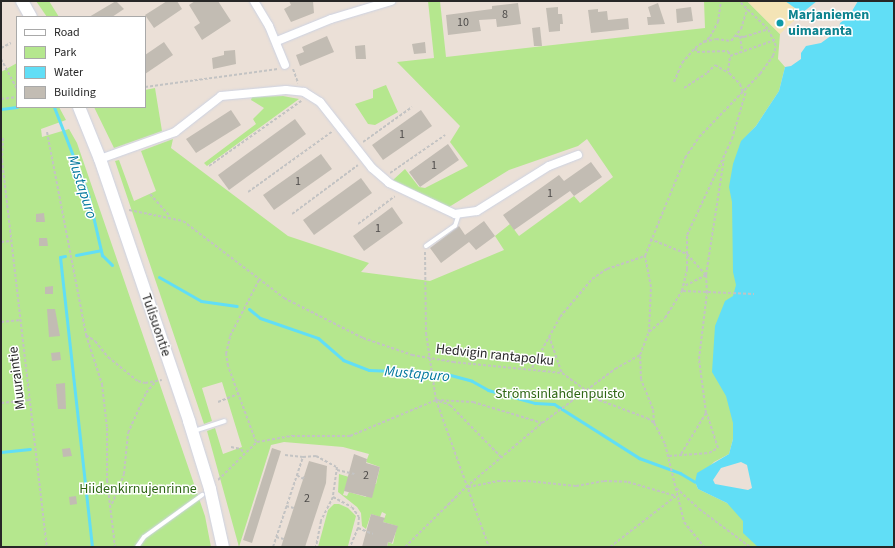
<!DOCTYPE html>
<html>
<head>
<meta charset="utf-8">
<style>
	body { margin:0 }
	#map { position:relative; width:895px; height:548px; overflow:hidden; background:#ebe0d7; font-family:"Source Sans 3",sans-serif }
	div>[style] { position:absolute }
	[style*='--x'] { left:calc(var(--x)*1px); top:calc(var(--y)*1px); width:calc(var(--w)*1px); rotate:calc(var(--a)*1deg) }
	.green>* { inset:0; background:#b5e78e }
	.sand>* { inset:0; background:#f4e4b6 }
	.water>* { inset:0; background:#61def6 }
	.stream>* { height:3px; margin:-1.5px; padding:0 1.5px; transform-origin:1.5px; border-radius:1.5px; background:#61def6 }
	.building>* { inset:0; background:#c2bcb3 }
	.path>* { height:2px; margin-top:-1px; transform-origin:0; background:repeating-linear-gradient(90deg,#c3c3c3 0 3px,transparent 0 5px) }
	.roads { filter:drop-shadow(0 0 1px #ccd2e2) drop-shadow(0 0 1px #ccd2e2) }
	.service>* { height:4px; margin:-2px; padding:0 2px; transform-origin:2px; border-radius:2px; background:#fff }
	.minor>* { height:8px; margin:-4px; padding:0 4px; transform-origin:4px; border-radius:4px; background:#fff }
	.secondary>* { height:12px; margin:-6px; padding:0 6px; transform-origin:6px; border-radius:6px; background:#fff }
	.dots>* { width:11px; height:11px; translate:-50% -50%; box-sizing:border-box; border:2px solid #fff; border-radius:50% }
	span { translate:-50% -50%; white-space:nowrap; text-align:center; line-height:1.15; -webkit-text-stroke:3px #fff; paint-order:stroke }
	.number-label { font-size:12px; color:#4e4c4a }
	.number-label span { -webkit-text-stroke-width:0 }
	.culture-label { font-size:14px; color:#0d838f; font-weight:700 }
	.left { translate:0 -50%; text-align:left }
	.street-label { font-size:14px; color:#272727 }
	.park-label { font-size:14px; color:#2e6714 }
	.water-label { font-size:15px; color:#04799e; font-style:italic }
	.frame { position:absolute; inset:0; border:2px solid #272727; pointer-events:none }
	.legend { position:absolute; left:16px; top:16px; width:130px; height:92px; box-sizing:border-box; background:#fff; border:1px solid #a9a9a9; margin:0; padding:5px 7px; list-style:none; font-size:12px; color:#272727 }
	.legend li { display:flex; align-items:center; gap:8px; height:20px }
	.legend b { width:20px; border:1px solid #a9a9a9 }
</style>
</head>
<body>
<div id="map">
	<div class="green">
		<div style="clip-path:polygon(36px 1px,49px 1px,59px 17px,47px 17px)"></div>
		<div style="clip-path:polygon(428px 1px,440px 1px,446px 57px,705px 28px,704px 1px,747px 1px,780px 34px,778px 59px,785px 67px,779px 91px,756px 126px,741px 142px,752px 149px,733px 439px,729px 454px,714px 462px,695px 482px,698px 489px,727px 503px,784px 547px,387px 547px,388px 542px,393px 544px,397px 526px,383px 522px,386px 514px,382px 512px,380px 517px,371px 514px,366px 529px,362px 526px,361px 513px,357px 507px,338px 492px,339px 474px,349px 477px,343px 495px,347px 496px,349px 492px,366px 497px,371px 483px,376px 484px,380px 467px,366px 462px,369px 454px,343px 447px,284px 442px,271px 445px,239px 547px,207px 431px,215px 428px,223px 454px,242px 447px,222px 382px,202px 388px,212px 421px,204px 424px,115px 161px,119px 160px,134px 201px,156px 191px,141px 151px,173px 139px,171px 148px,288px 236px,369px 263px,361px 272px,430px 281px,504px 250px,495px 236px,510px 224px,519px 236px,574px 196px,580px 203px,613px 177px,587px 139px,578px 146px,509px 170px,449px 207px,393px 180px,405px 169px,419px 187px,425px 188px,468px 166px,450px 142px,460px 126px,397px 62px,434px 58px)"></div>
		<div style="clip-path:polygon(17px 63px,17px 107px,59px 107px,66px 120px,41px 129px,42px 137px,69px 129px,77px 143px,205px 516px,211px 547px,1px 547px,1px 72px)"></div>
		<div style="clip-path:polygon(386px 85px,398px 112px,375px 125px,368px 124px,355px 104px,373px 98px,373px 90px)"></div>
		<div style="clip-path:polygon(155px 88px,162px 131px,114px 148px,94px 107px,145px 107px,145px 90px)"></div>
		<div style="clip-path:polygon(283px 96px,299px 99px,207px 166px,204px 163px,256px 124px,253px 119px,264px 108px,251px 100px,252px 97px)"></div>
		<div style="clip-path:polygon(339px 504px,348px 508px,356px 516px,348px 546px,318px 547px,328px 510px,334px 504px)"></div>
	</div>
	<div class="sand">
		<div style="clip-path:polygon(747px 1px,785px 1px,802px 13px,780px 34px)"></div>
	</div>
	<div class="water">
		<div style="clip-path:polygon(785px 1px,817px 1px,802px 13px)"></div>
		<div style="clip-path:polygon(evenodd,858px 1px,894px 1px,894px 547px,758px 547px,743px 533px,743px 521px,727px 503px,698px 489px,695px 482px,697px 473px,729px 454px,733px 439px,733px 423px,726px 396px,712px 372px,715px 326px,725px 301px,733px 296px,736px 285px,733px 272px,732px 202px,729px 187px,733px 164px,741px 141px,756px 126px,779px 91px,785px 67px,791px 66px,801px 59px,801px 53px,806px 46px,821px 43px,839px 30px,840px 23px,849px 16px,858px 1px,741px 462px,747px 465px,752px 488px,748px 490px,715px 484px,713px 480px,721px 468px,741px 462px)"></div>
	</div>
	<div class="stream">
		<div style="--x:54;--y:107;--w:93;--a:68.7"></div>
		<div style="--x:88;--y:194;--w:63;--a:77.1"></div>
		<div style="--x:102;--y:255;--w:14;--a:45"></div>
		<div style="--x:1;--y:109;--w:16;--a:-7"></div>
		<div style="--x:76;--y:255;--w:25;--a:-11"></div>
		<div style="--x:65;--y:256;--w:5;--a:169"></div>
		<div style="--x:60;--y:257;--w:292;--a:83.7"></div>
		<div style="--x:159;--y:277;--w:48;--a:29.7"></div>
		<div style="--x:201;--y:301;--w:36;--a:8"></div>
		<div style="--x:249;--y:309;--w:14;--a:39"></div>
		<div style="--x:260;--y:318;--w:61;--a:19"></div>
		<div style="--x:318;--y:338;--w:33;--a:41"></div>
		<div style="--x:343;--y:360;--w:28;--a:21"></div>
		<div style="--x:369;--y:370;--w:74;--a:2.3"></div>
		<div style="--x:443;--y:373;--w:30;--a:15"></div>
		<div style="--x:472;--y:381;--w:18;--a:29"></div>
		<div style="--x:488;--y:390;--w:49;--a:15.5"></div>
		<div style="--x:535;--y:403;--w:19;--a:3"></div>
		<div style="--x:554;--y:404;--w:101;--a:32.4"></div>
		<div style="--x:639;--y:458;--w:44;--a:20.1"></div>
		<div style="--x:680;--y:473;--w:17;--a:31"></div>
		<div style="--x:1;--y:452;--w:29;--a:-6"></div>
	</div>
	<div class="building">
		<div style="clip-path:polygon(116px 1px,124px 9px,112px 17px,89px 17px)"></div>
		<div style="clip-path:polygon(167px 1px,177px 1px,182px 9px,154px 28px,145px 15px)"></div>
		<div style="clip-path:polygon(195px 1px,218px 1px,231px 21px,202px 40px,194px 27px,200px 23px,189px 5px)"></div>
		<div style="clip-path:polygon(289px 1px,313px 1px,314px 13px,291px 22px,284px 9px,291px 5px)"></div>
		<div style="clip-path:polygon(518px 3px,521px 24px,497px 27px,496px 19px,479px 20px,481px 31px,448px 35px,446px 15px,492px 9px,492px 6px)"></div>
		<div style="clip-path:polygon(658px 3px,665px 24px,648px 25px,647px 17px,651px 17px,648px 7px)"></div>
		<div style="clip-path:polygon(558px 7px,558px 14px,562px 14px,563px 24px,560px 24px,560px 31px,549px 32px,546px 8px)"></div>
		<div style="clip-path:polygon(691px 7px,693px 21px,677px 23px,676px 9px)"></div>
		<div style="clip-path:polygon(598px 9px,598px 12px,607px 11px,608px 20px,628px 18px,629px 29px,591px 33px,588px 10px)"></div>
		<div style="clip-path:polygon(540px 27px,542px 46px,534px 46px,532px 28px)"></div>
		<div style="clip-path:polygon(327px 36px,334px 52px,300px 66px,296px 55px,304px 52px,302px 47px)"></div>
		<div style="clip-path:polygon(164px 42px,173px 55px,145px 74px,145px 55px)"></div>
		<div style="clip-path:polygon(425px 42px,426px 53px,414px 54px,412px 44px)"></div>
		<div style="clip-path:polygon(365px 45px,366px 59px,356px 59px,355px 46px)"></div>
		<div style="clip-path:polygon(235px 50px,236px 64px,213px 69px,212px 58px,224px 55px,224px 51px)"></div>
		<div style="clip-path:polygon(231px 110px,241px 125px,196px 153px,186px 139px)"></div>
		<div style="clip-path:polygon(421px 110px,432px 126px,383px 160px,372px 145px)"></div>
		<div style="clip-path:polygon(295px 119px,306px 134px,229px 190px,218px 175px)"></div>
		<div style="clip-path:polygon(448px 144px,459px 160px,420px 187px,409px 172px)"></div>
		<div style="clip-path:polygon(321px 154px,332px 169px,274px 210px,263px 195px)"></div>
		<div style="clip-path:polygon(591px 162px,602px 177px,574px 196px,570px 191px,514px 230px,503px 215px,559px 175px,564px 181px)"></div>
		<div style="clip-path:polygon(361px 178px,372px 193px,314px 235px,303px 220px)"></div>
		<div style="clip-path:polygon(392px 207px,403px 223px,364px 251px,353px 236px)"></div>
		<div style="clip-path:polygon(44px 213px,45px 222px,36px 222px,36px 214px)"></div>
		<div style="clip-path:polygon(484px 221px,495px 236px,476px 250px,469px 242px,441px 263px,430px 248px,459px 226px,465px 235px)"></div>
		<div style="clip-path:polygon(39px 238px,47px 238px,48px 246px,39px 246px)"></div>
		<div style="clip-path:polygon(53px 286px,53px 294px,45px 294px,45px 287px)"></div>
		<div style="clip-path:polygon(47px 309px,55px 309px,60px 336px,49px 337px)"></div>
		<div style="clip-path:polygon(60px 352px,61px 360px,52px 361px,51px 353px)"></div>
		<div style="clip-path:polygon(65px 383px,66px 409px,58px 409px,56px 384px)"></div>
		<div style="clip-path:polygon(70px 448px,72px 456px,63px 457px,62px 449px)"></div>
		<div style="clip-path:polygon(272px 448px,281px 451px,252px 543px,243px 540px)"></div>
		<div style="clip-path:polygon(354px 454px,367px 459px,366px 463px,380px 467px,372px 498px,344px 491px)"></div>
		<div style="clip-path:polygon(309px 461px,327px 466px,326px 483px,305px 547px,281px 547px)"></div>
		<div style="clip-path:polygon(76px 496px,77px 504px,70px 505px,69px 497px)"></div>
		<div style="clip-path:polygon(371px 514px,385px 518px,383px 522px,398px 526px,392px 543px,388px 542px,387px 547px,362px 547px)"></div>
	</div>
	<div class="path">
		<div style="--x:736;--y:36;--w:8;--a:7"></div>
		<div style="--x:744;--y:37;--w:25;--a:-18"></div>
		<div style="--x:740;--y:36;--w:15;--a:82"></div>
		<div style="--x:704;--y:42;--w:12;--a:-14"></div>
		<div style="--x:716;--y:39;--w:15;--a:8"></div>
		<div style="--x:731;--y:41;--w:16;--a:-50"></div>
		<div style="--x:741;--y:29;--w:21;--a:-73"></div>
		<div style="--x:1;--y:48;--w:11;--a:-27"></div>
		<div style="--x:695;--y:48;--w:4;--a:63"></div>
		<div style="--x:697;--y:52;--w:31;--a:-2"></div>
		<div style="--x:728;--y:51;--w:5;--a:68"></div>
		<div style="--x:1;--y:59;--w:34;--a:62"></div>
		<div style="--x:293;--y:69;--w:15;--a:70"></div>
		<div style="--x:728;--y:71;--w:15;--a:-82"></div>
		<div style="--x:730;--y:56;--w:48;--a:-19.6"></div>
		<div style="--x:674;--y:82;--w:21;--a:-67"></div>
		<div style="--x:682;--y:63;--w:20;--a:-49"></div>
		<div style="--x:695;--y:48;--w:19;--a:-36"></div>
		<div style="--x:710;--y:37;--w:17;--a:-62"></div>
		<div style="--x:718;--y:22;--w:21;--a:-82"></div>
		<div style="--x:145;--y:87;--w:134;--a:-7.7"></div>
		<div style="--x:684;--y:88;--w:27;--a:-33"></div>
		<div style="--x:707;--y:73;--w:11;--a:-45"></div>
		<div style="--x:715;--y:65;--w:16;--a:30"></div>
		<div style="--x:729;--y:73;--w:16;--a:45"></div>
		<div style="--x:740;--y:84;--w:9;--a:72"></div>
		<div style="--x:1;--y:99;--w:16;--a:-7"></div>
		<div style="--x:47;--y:132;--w:207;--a:79.1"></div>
		<div style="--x:86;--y:335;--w:52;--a:71.9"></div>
		<div style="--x:102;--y:384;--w:44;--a:83.5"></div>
		<div style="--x:107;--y:428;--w:52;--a:90"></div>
		<div style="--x:107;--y:480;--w:67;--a:83.2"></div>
		<div style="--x:3;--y:138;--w:22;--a:93"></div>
		<div style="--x:2;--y:160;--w:390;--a:83.4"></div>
		<div style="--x:363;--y:142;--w:60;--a:-35.5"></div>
		<div style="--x:209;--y:166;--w:113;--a:-35.2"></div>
		<div style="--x:390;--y:173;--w:67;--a:-34.6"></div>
		<div style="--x:248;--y:192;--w:105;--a:-35.7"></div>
		<div style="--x:150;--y:194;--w:30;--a:48"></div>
		<div style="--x:129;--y:210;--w:55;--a:11.5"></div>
		<div style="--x:183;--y:221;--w:127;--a:37.3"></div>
		<div style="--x:284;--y:298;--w:89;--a:26.9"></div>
		<div style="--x:363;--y:338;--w:52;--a:19.1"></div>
		<div style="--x:412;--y:355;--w:42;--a:9.7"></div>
		<div style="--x:453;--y:362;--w:110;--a:5.8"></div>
		<div style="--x:562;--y:373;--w:46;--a:36.1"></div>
		<div style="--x:599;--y:400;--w:51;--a:20.6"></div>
		<div style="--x:647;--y:418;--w:9;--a:36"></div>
		<div style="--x:654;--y:423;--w:24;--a:62"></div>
		<div style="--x:665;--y:444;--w:80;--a:76.3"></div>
		<div style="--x:684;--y:522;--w:32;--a:51"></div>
		<div style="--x:292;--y:214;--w:82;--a:-36.6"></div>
		<div style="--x:358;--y:224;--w:46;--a:-37.1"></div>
		<div style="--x:650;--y:239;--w:40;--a:22"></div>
		<div style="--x:687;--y:254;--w:28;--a:48"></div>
		<div style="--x:706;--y:275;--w:25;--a:153"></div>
		<div style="--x:1;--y:242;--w:10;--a:-6"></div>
		<div style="--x:425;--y:252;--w:81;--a:89.3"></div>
		<div style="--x:426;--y:333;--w:68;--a:81.5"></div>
		<div style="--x:436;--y:400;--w:156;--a:70.2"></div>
		<div style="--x:683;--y:291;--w:71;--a:2.4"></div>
		<div style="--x:1;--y:322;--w:20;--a:-6"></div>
		<div style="--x:649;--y:332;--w:21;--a:-41"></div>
		<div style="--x:665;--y:318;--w:32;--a:-58"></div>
		<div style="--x:682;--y:291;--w:23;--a:-77"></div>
		<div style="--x:687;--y:269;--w:34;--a:-90"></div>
		<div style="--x:687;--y:235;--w:106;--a:-64.9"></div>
		<div style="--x:732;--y:139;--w:50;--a:-73.7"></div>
		<div style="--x:86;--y:335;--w:11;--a:34"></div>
		<div style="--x:95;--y:341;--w:21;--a:51"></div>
		<div style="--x:108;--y:357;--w:38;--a:39"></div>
		<div style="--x:138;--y:381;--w:7;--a:16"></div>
		<div style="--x:145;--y:383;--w:17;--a:-10"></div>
		<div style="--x:549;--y:336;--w:39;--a:71"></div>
		<div style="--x:532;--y:368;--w:58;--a:-61.2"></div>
		<div style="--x:560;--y:317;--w:50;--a:-49.9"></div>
		<div style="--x:592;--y:279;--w:18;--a:-34"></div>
		<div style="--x:607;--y:269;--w:40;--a:-18.9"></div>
		<div style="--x:439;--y:401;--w:12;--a:20"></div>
		<div style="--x:450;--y:405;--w:74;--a:45.5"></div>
		<div style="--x:218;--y:402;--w:22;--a:-22"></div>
		<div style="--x:1;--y:403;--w:29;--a:-6"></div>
		<div style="--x:654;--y:423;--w:14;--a:-94"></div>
		<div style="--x:653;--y:409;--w:32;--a:-112"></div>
		<div style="--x:641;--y:379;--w:24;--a:-92"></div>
		<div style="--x:640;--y:355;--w:25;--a:-69"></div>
		<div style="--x:649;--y:332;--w:45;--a:-87.5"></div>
		<div style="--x:651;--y:287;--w:32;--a:-101"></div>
		<div style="--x:645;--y:256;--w:106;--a:-67.8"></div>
		<div style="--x:685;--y:158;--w:25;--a:-56"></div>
		<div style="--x:699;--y:137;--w:88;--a:-45.9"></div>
		<div style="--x:760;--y:74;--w:22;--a:-54"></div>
		<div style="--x:773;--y:56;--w:10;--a:-73"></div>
		<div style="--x:776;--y:46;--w:19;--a:-115"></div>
		<div style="--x:768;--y:29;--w:40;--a:-136"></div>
		<div style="--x:256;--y:442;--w:81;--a:-110.2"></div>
		<div style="--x:228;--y:366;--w:12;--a:-99"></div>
		<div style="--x:226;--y:354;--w:18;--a:-77"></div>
		<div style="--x:230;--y:336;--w:63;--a:-62.6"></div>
		<div style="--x:231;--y:447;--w:10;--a:11"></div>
		<div style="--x:241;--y:449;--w:6;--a:59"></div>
		<div style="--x:681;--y:454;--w:48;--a:-58.6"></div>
		<div style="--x:706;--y:413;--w:54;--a:-97.4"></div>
		<div style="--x:699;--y:359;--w:66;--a:-83.1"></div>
		<div style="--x:707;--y:293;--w:18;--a:-93"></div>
		<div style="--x:706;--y:275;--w:117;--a:-81.2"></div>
		<div style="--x:285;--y:455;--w:18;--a:6"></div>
		<div style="--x:669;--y:456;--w:40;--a:-4.3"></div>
		<div style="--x:709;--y:453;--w:10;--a:-29"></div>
		<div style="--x:718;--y:448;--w:36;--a:-108"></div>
		<div style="--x:337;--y:470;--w:18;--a:13"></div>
		<div style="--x:297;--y:475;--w:6;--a:39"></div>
		<div style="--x:302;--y:479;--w:3;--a:-45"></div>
		<div style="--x:218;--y:480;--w:54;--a:-44.3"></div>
		<div style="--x:257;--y:442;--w:36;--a:-10"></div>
		<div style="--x:292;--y:436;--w:58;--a:0"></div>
		<div style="--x:350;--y:436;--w:93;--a:-22.7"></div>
		<div style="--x:436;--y:400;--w:37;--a:3"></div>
		<div style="--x:473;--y:402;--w:72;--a:16.9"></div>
		<div style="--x:468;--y:487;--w:31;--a:-11"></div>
		<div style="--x:498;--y:481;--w:30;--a:0"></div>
		<div style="--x:528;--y:481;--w:48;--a:5.9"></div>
		<div style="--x:576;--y:486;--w:28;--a:-10"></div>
		<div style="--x:604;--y:481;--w:24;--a:2"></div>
		<div style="--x:628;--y:482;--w:50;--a:16.3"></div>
		<div style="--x:676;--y:488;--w:31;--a:42"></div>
		<div style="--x:699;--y:509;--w:64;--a:36.7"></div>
		<div style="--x:333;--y:497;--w:21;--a:28"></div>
		<div style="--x:352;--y:507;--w:12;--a:55"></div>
		<div style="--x:359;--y:517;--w:11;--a:95"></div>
		<div style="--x:358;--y:528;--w:21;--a:113"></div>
		<div style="--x:112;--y:504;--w:32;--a:-68"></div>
		<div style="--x:124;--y:474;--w:41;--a:-84.4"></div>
		<div style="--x:128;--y:433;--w:44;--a:-65.8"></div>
		<div style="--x:146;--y:393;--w:16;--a:-50"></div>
		<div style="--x:286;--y:506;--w:8;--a:14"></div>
		<div style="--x:358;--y:528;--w:16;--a:22"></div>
		<div style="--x:276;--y:537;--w:8;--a:14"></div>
		<div style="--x:273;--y:547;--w:95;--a:-71.6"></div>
		<div style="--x:303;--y:457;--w:13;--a:-4"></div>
		<div style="--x:316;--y:456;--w:24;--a:28"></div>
		<div style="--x:337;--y:467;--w:30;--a:98"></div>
		<div style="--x:333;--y:497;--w:27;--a:117"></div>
		<div style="--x:321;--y:521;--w:26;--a:101"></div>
		<div style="--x:405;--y:547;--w:86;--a:-44.5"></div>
		<div style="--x:466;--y:487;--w:99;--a:-40.1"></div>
		<div style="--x:542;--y:423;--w:91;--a:-36.5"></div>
		<div style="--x:615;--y:369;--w:29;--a:-29"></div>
		<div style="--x:610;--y:547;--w:83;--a:-37.7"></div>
	</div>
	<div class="roads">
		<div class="service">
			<div style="--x:426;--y:246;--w:35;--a:-35"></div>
			<div style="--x:455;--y:226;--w:13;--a:-72"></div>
			<div style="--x:194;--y:431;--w:32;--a:-18"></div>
			<div style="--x:137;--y:547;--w:12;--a:-55"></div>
			<div style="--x:144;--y:537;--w:72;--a:-35.9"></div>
		</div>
		<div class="minor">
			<div style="--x:254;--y:1;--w:29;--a:59"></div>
			<div style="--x:269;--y:26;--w:42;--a:67.7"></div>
			<div style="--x:277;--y:41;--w:58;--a:-22.2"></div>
			<div style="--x:331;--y:19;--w:63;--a:-16.7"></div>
			<div style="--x:100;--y:159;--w:80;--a:-19.8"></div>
			<div style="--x:175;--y:132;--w:58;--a:-38"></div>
			<div style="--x:221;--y:96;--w:65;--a:-5.3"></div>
			<div style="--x:286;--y:90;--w:18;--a:6"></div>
			<div style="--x:304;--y:92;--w:19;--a:32"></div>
			<div style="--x:320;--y:102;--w:84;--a:51.8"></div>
			<div style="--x:372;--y:168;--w:23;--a:41"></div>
			<div style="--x:389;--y:183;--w:73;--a:25.2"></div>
			<div style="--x:455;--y:214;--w:22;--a:-8"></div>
			<div style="--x:477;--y:211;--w:85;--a:-32"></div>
			<div style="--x:549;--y:166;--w:31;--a:-21"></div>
		</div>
		<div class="secondary">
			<div style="--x:22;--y:1;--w:18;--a:61"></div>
			<div style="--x:79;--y:107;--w:56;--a:68"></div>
			<div style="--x:100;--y:159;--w:277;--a:71.2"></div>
			<div style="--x:189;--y:421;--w:71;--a:72.8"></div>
			<div style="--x:210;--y:489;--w:59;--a:77.4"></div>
		</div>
	</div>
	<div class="dots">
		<div style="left:780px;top:23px;background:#0f9aa8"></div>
	</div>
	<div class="number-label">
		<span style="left:505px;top:15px">8</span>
		<span style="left:463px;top:23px">10</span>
		<span style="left:402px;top:135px">1</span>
		<span style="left:434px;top:166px">1</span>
		<span style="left:298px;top:182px">1</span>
		<span style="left:550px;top:194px">1</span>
		<span style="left:378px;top:229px">1</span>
		<span style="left:366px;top:476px">2</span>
		<span style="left:307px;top:499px">2</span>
	</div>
	<div class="culture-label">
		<span class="left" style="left:788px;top:23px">Marjaniemen<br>uimaranta</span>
	</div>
	<div class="street-label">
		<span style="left:156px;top:325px;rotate:71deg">Tulisuontie</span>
		<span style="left:495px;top:355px;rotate:6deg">Hedvigin rantapolku</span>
		<span style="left:17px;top:378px;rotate:-97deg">Muuraintie</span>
	</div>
	<div class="park-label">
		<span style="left:560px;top:394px">Strömsinlahdenpuisto</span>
		<span style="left:138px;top:489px">Hiidenkirnujenrinne</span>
	</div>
	<div class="water-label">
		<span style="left:82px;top:187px;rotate:72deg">Mustapuro</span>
		<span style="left:417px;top:374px;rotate:5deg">Mustapuro</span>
	</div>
	<div class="frame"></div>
	<ul class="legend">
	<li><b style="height:5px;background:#fff"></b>Road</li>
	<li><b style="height:11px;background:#b5e78e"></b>Park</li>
	<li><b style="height:11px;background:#61def6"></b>Water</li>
	<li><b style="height:11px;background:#c2bcb3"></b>Building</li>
	</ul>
</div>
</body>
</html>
